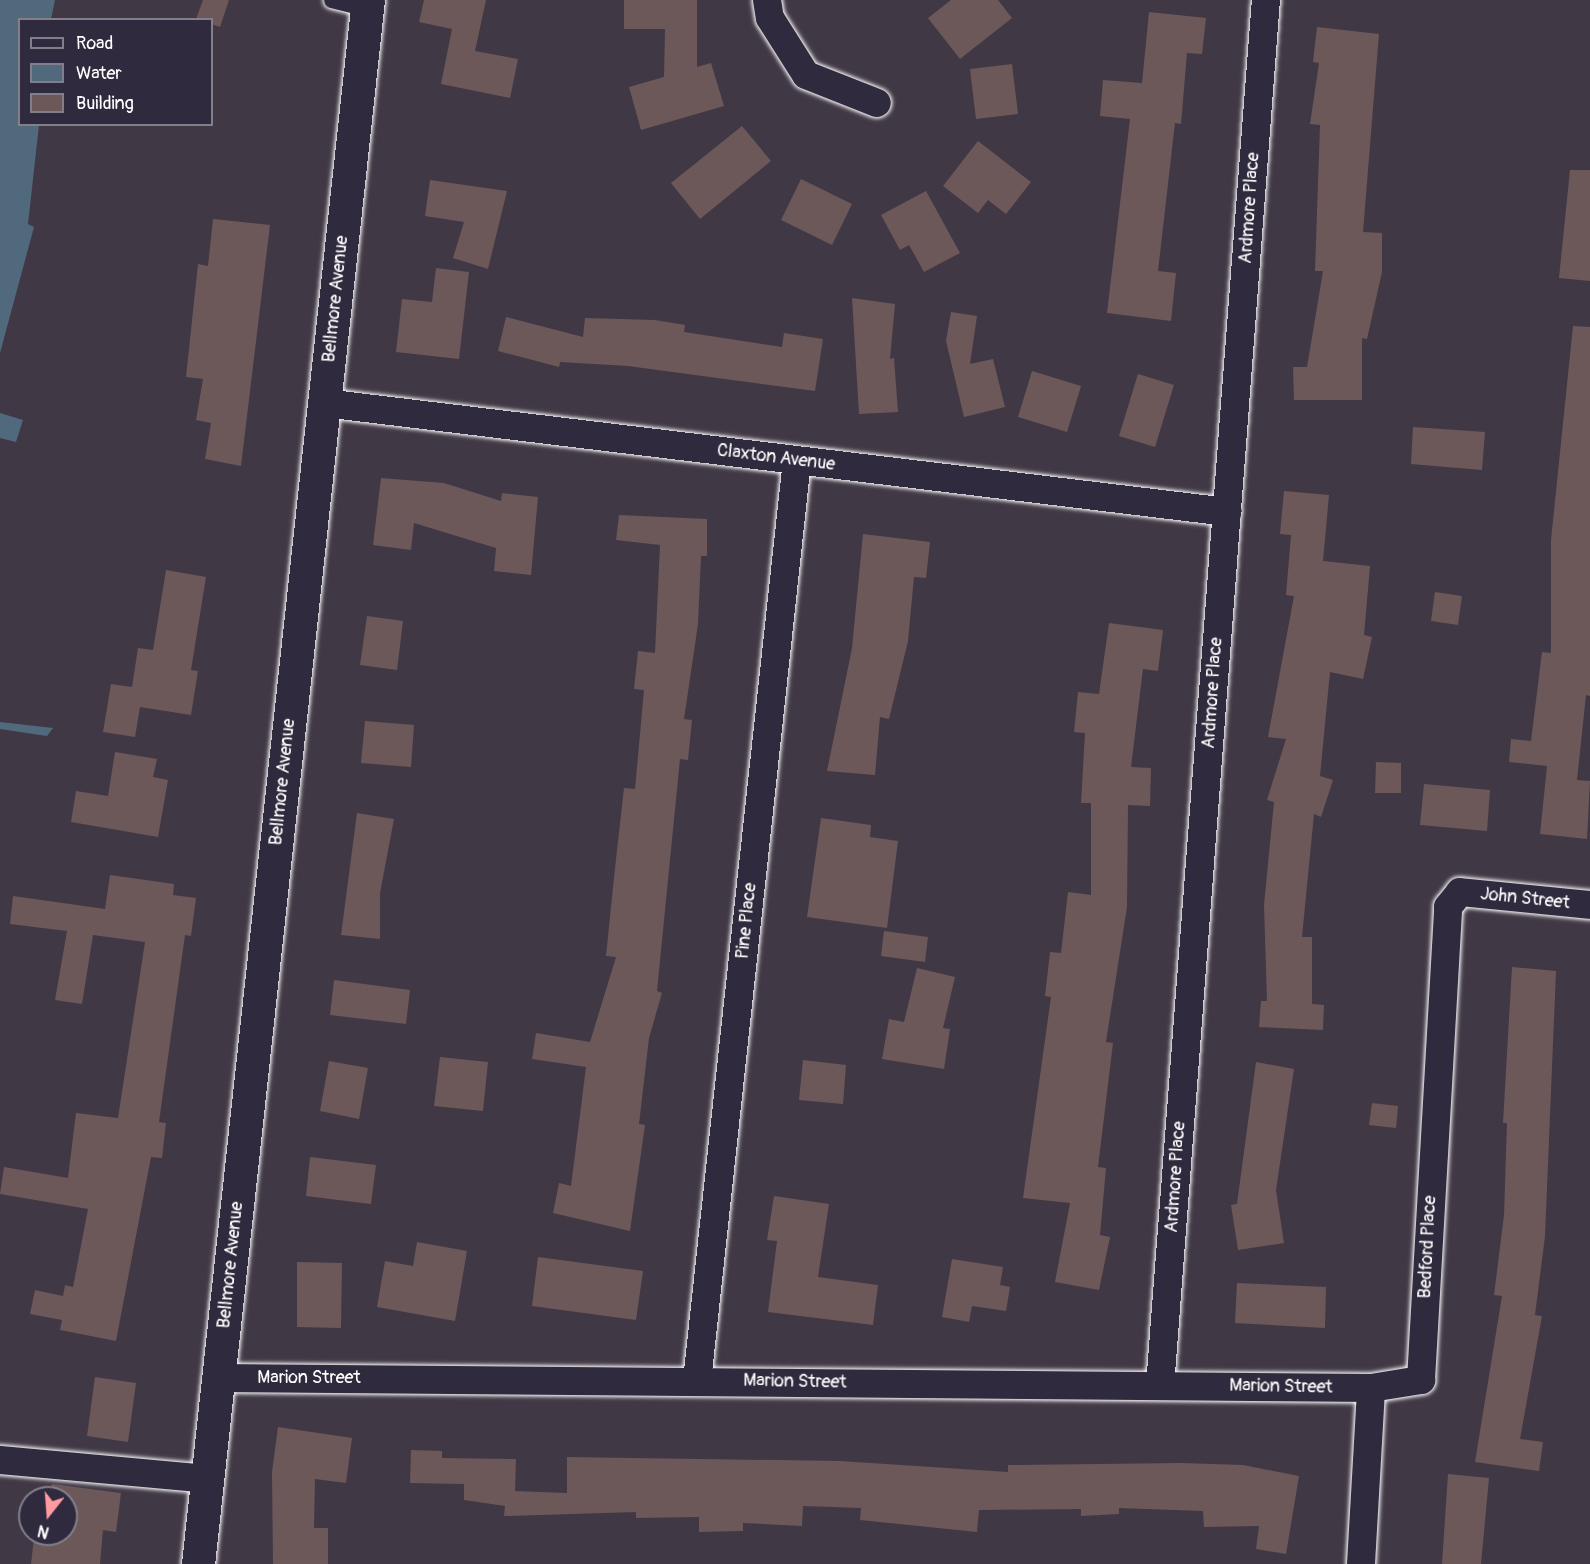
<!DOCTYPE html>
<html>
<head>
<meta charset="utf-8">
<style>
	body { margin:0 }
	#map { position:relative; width:1590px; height:1564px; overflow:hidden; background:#413845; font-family:Pangolin,sans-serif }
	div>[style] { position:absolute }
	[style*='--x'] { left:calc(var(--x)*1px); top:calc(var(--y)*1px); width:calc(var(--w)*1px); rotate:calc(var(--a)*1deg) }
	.water>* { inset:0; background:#51697c }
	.building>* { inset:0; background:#6c5859 }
	.roads { filter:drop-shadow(0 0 2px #fff) drop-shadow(0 0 2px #fff) }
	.lane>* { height:15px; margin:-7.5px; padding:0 7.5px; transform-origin:7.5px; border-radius:7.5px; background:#2f2a3d }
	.street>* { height:28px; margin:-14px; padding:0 14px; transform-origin:14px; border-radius:14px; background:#2f2a3d }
	.secondary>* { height:33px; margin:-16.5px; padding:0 16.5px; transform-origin:16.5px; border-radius:16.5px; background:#2f2a3d }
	span { translate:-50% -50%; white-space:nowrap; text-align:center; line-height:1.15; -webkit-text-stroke:6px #2f2a3d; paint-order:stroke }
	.street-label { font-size:18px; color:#fff }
	.legend { position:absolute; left:18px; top:18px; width:195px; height:108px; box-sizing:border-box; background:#2f2a3d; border:2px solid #827f8b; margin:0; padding:8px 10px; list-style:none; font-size:18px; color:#fff }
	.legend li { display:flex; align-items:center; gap:12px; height:30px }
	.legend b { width:30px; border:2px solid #827f8b }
	.north { position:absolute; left:18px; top:1486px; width:60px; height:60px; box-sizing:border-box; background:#2f2a3d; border:2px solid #827f8b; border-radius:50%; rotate:197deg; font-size:16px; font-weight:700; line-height:24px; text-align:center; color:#fff }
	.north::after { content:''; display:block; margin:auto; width:21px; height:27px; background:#ff9aa2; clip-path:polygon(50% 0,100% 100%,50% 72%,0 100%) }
</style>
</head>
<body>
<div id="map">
	<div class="water">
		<div style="clip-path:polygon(0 0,55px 0,51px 19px,20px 20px,20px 124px,39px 125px,28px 224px,34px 227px,0 353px)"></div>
		<div style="clip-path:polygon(0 413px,23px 420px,16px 442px,0 438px)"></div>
		<div style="clip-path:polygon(0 722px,53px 728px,47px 736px,0 729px)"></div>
	</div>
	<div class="building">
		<div style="clip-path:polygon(203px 0,229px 0,220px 27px,196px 19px)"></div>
		<div style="clip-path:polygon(424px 0,486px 0,475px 51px,518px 59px,510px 98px,441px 84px,452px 29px,419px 22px)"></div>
		<div style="clip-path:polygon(624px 0,697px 0,697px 67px,711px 63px,724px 106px,641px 130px,629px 87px,664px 77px,665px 29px,624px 29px)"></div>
		<div style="clip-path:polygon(951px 0,998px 0,1012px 18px,960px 59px,928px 18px)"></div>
		<div style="clip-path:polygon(1149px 12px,1206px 18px,1202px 54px,1187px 53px,1181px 124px,1175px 123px,1158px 271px,1176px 273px,1171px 321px,1107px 313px,1130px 119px,1100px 116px,1103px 80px,1142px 83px)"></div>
		<div style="clip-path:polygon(1317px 27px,1379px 34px,1363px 232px,1382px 233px,1382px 272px,1367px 339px,1362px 338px,1362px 400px,1294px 400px,1293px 367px,1307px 367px,1323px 271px,1315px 271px,1320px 125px,1310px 124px,1319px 63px,1313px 62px)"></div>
		<div style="clip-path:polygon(1012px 64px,1018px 114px,976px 119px,970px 69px)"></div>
		<div style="clip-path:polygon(742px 126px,771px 161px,700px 219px,671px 183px)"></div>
		<div style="clip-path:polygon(978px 141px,1031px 182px,1006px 214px,988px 200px,978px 213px,943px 186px)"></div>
		<div style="clip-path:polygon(1570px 170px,1590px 170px,1590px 281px,1559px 278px)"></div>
		<div style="clip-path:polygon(801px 179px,852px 204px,832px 245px,781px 220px)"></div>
		<div style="clip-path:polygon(430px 180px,507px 191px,488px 269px,453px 258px,464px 222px,425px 216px)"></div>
		<div style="clip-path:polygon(926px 191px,960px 253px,924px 272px,909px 245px,900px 250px,881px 215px)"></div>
		<div style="clip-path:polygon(213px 219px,270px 225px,241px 466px,205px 459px,211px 423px,196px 420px,203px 379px,186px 377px,198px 264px,208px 266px)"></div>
		<div style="clip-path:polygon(436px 268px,469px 272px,459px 359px,396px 352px,402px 299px,432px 302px)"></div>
		<div style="clip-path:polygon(852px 298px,895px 304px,890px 359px,894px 358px,898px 412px,859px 414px)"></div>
		<div style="clip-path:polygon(951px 312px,977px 316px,970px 364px,993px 359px,1005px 407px,964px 417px,946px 341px)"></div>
		<div style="clip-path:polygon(506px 317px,583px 337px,585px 318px,655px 320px,685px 325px,684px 332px,782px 347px,784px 333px,823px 339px,815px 391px,628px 366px,560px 362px,559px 367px,498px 351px)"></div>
		<div style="clip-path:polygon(1573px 326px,1590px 327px,1590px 696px,1586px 695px,1577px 780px,1590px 781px,1587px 839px,1540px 834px,1547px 766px,1509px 762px,1511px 739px,1531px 741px,1542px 652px,1551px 653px,1551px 540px)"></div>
		<div style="clip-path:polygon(1032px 371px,1081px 386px,1067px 432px,1018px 417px)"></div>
		<div style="clip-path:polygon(1138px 374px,1174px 385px,1155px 447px,1119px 436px)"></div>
		<div style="clip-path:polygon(1413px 427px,1485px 432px,1482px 470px,1411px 464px)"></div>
		<div style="clip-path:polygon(381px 478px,444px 483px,501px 501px,502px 493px,538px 497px,531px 575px,494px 571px,496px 548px,414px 523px,411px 550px,373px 545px)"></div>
		<div style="clip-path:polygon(1284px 491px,1329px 495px,1323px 561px,1370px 566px,1364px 635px,1372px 637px,1363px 679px,1330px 672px,1320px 776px,1333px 780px,1321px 817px,1314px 814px,1302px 937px,1312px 937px,1312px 1004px,1324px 1005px,1323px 1030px,1259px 1027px,1261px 1001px,1267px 1001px,1264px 905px,1274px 802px,1267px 800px,1286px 739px,1268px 737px,1294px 596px,1286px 595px,1291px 535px,1280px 534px)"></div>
		<div style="clip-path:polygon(619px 515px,707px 519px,707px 556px,701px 556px,698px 624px,684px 719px,692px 720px,688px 760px,680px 759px,657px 991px,662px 993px,649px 1038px,639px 1124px,645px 1125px,630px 1231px,553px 1213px,559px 1183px,571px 1186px,586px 1067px,532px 1059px,536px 1033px,590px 1042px,616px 957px,606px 956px,615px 868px,624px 788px,635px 789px,644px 690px,634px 689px,638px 651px,655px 653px,660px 545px,616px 540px)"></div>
		<div style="clip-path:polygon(863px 534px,930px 542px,926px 578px,914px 577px,908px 641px,889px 719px,880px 717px,875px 775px,827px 771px,852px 648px)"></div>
		<div style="clip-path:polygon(166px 570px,206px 577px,191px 670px,198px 671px,191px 715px,140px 707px,135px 737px,103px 732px,111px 684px,132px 687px,138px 648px,153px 650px)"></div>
		<div style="clip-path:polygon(1435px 592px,1462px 596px,1458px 625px,1431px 621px)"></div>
		<div style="clip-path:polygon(367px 616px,403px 621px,397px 670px,360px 665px)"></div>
		<div style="clip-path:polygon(1109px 623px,1163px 630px,1158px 671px,1143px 669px,1131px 767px,1151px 768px,1150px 806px,1128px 805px,1127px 907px,1106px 1042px,1113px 1043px,1098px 1167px,1106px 1168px,1100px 1235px,1110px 1237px,1099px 1290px,1055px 1282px,1070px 1203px,1023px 1198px,1051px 997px,1045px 996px,1050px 952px,1061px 953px,1068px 892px,1091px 895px,1091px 803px,1081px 803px,1085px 733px,1074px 732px,1078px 692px,1099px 694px)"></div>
		<div style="clip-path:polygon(365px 721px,414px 725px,411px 767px,361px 763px)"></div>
		<div style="clip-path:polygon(115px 752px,157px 759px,153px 777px,168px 780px,158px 837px,71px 822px,76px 791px,108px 796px)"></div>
		<div style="clip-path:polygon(1376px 762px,1401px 763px,1401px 793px,1375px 793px)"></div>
		<div style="clip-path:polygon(1424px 784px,1490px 790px,1487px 831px,1420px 825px)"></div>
		<div style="clip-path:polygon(357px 813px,394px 819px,380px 893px,380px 939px,341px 935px)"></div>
		<div style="clip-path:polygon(821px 818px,871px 825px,870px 837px,898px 841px,887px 928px,807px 917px)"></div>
		<div style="clip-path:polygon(110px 875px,174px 884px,173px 895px,196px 898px,191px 936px,185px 935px,159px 1122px,166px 1123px,162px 1158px,151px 1157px,116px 1341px,60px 1330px,62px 1320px,30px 1314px,35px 1290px,63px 1296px,65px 1285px,73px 1287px,88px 1209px,0 1194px,4px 1167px,68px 1178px,76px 1113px,118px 1118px,145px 942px,93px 935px,82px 1004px,55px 1000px,67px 931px,10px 924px,13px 896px,105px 909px)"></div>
		<div style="clip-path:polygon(884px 931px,928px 937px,925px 962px,881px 956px)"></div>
		<div style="clip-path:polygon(1512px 967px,1556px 971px,1545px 1236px,1535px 1315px,1542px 1316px,1520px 1439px,1543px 1442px,1539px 1471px,1475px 1462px,1502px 1296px,1494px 1295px,1504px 1215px,1507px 1123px,1503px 1123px)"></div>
		<div style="clip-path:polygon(917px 968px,955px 977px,943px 1028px,950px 1029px,944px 1069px,882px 1059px,889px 1019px,904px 1022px)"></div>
		<div style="clip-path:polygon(334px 980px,410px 990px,406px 1024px,330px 1015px)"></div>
		<div style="clip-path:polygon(440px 1057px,488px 1062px,483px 1111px,434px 1106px)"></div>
		<div style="clip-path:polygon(803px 1060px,846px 1065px,843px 1104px,799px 1100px)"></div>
		<div style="clip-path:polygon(329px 1061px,368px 1068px,359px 1119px,320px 1111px)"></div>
		<div style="clip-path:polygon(1256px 1062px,1294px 1069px,1276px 1190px,1284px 1243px,1238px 1250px,1231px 1205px,1237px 1204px)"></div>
		<div style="clip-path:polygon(1372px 1103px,1398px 1106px,1396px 1128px,1369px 1125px)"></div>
		<div style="clip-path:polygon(310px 1157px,376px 1165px,371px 1204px,306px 1196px)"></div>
		<div style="clip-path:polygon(774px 1196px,829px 1204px,818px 1277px,878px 1285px,873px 1325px,768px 1312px,777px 1241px,767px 1240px)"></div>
		<div style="clip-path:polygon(417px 1242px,467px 1251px,455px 1321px,377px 1307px,385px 1261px,413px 1266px)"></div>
		<div style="clip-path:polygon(538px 1257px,643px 1271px,636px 1320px,532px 1306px)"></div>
		<div style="clip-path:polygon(952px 1259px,1003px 1267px,1000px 1285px,1010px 1287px,1006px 1311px,972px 1306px,969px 1322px,942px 1317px)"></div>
		<div style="clip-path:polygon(297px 1262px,342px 1263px,341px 1328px,297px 1327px)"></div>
		<div style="clip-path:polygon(1237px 1283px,1326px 1287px,1325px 1328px,1235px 1323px)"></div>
		<div style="clip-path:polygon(95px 1377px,136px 1383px,128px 1442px,87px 1436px)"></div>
		<div style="clip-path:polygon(278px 1427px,352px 1438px,346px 1483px,315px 1479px,314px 1528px,328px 1528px,328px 1564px,273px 1564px,272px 1472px)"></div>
		<div style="clip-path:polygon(411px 1450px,442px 1451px,442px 1458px,516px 1459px,515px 1491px,567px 1493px,567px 1457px,840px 1461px,1008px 1472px,1008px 1465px,1181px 1463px,1243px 1465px,1299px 1476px,1286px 1554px,1256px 1549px,1259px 1526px,1204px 1527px,1203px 1511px,1119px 1508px,1119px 1514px,1081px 1516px,1081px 1509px,979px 1510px,977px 1532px,860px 1520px,861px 1508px,803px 1506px,802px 1526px,743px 1523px,743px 1531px,699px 1532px,699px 1517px,636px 1518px,636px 1512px,504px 1516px,505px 1506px,464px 1500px,464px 1484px,410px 1483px)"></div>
		<div style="clip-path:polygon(1448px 1474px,1489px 1478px,1481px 1564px,1442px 1564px)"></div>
		<div style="clip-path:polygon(52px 1484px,121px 1493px,116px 1532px,103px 1530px,100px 1564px,31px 1564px,34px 1538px,66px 1534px,66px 1498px,50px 1498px)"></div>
	</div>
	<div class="roads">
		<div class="lane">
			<div style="--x:331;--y:0;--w:37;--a:14"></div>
		</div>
		<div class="street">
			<div style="--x:767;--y:0;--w:18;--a:81"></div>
			<div style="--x:770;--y:18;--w:67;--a:57.7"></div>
			<div style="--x:806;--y:75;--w:76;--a:21.5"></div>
			<div style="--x:324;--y:403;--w:910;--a:6.88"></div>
			<div style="--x:218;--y:1378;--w:1153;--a:0.5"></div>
			<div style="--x:1371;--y:1388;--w:51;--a:-9.1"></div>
			<div style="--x:1421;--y:1380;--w:474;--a:-86.7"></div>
			<div style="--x:1448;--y:907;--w:19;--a:-51"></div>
			<div style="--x:1460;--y:892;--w:131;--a:5.7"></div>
			<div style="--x:697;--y:1381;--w:926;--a:-83.8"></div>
			<div style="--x:1160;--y:1386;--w:1390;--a:-85.63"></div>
			<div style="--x:0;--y:1460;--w:208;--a:5.2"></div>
			<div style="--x:1361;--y:1564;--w:176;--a:-86.7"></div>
		</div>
		<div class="secondary">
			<div style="--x:198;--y:1564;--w:1573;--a:-83.8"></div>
		</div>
	</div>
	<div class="street-label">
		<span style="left:1250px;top:208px;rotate:-86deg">Ardmore Place</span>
		<span style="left:336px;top:299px;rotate:-84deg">Bellmore Avenue</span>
		<span style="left:776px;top:458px;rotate:7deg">Claxton Avenue</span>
		<span style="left:1213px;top:693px;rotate:-86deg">Ardmore Place</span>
		<span style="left:283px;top:782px;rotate:-84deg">Bellmore Avenue</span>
		<span style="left:1525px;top:899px;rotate:6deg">John Street</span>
		<span style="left:747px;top:921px;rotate:-84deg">Pine Place</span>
		<span style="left:1176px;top:1177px;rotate:-86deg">Ardmore Place</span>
		<span style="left:1428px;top:1247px;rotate:-87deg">Bedford Place</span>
		<span style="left:231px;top:1265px;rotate:-84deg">Bellmore Avenue</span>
		<span style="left:309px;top:1378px">Marion Street</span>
		<span style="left:795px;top:1382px;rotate:1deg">Marion Street</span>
		<span style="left:1281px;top:1387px;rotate:1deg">Marion Street</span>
	</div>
	<ul class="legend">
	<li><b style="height:8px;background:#2f2a3d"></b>Road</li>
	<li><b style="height:16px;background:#51697c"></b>Water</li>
	<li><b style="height:16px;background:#6c5859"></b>Building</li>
	</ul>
	<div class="north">N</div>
</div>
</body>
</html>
